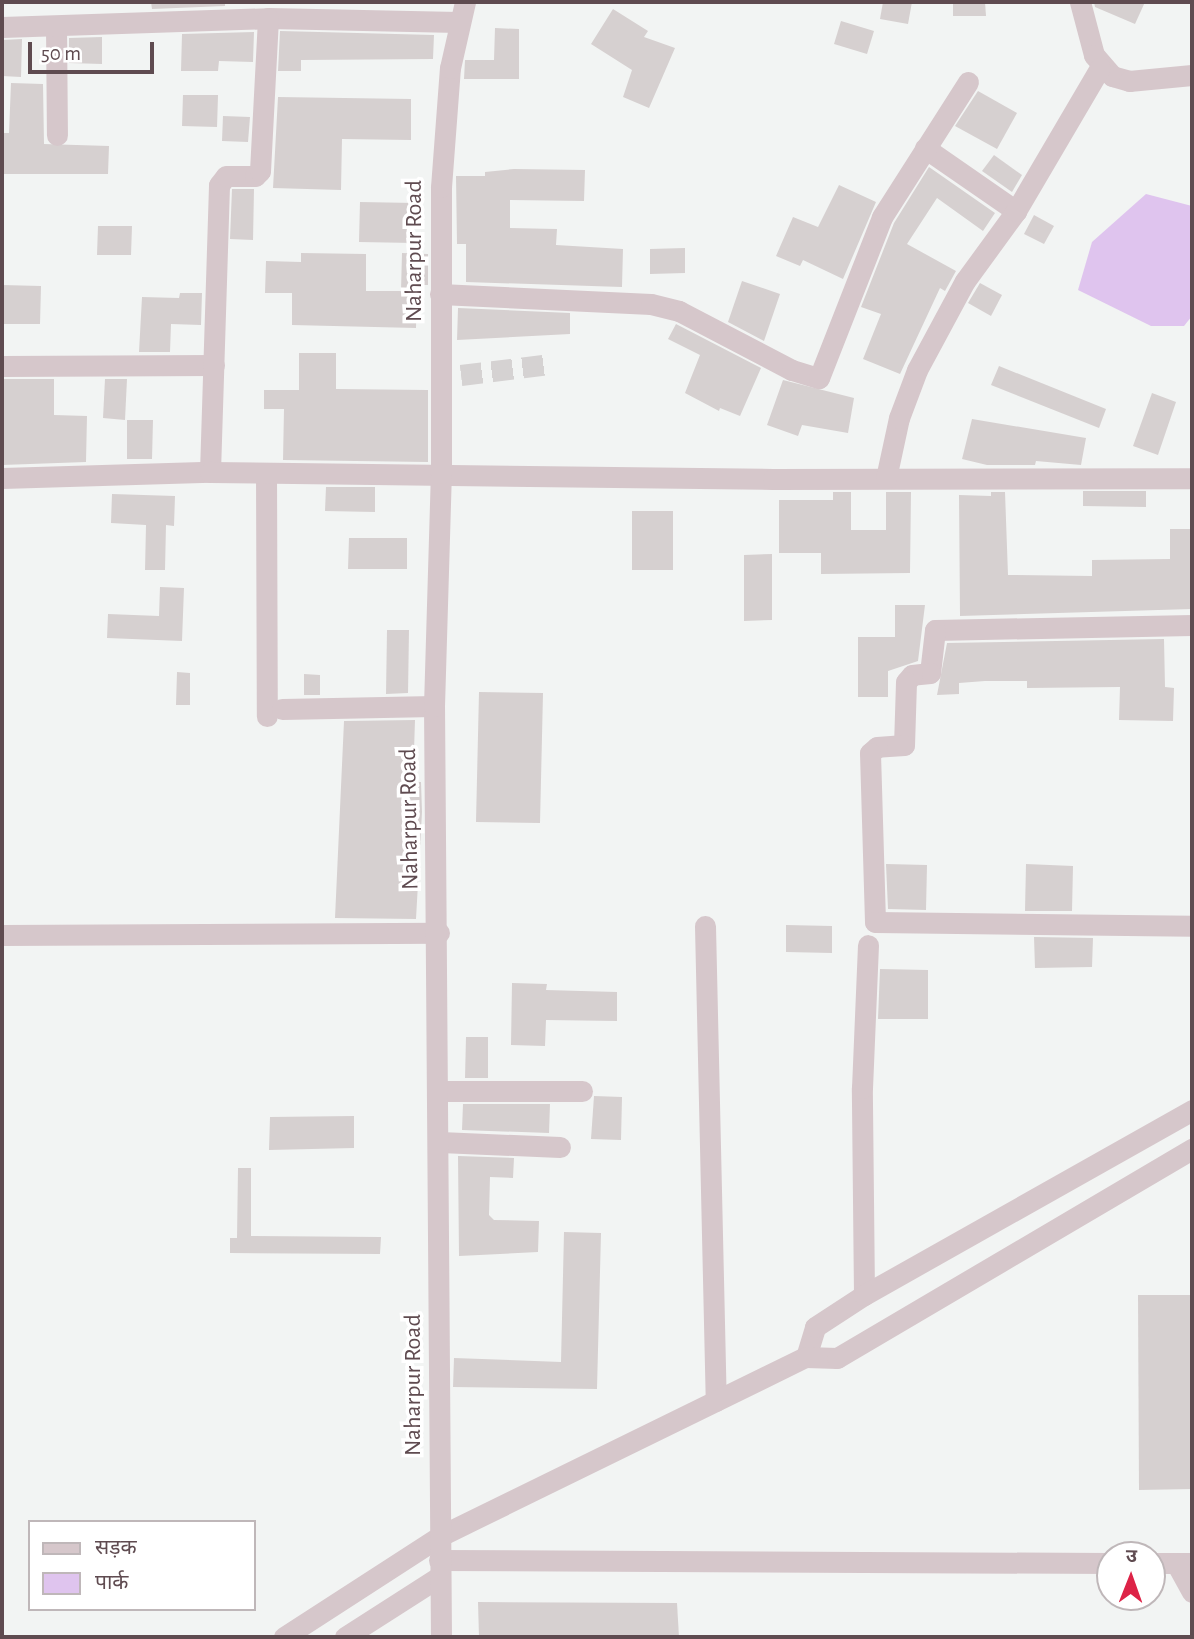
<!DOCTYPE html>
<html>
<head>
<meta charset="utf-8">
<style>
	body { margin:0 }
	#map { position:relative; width:1194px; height:1639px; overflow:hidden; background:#f2f4f3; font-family:"Alegreya Sans","Noto Sans Devanagari",sans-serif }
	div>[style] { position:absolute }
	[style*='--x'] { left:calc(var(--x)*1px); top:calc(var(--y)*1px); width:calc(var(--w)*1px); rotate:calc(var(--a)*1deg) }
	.green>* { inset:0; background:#dfc4ee }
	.building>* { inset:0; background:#d6d0d0 }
	.minor-tunnel>* { height:21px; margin-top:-10.5px; transform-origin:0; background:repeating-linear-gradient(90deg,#d5d2d2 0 21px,transparent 0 31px) }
	.minor>* { height:21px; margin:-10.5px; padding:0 10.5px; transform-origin:10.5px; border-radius:10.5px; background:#d6c7cb }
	span { translate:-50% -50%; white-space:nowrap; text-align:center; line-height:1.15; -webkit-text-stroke:7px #fff; paint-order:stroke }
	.street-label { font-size:24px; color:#5f4b50 }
	.frame { position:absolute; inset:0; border:4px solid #5f4b50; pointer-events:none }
	.legend { position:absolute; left:28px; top:1520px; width:228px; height:91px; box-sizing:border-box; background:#fff; border:2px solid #bfb7b9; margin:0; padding:9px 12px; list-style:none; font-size:21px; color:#5f4b50 }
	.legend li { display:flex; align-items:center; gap:14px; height:35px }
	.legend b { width:35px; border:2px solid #bfb7b9 }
	.north { position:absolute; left:1096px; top:1541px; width:70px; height:70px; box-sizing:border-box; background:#fff; border:2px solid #bfb7b9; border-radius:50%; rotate:1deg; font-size:19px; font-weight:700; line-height:28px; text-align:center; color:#5f4b50 }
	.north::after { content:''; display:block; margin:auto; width:24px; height:32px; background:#dd2347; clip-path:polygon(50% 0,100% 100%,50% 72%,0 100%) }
	.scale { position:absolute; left:28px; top:42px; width:126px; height:32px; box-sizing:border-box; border:4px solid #5f4b50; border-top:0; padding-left:9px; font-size:21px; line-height:24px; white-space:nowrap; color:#5f4b50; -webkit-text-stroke:5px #fff; paint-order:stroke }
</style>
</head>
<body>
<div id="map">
	<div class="green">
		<div style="clip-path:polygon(1146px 194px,1192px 206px,1192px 316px,1184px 326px,1151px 326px,1078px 290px,1092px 242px)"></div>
	</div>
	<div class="building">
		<div style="clip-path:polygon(151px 2px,225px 2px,225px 6px,152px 9px)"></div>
		<div style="clip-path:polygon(883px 2px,912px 2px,908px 24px,880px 19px)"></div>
		<div style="clip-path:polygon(953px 2px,985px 2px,986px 16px,953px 16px)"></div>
		<div style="clip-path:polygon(1094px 2px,1145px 2px,1135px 24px,1095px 7px)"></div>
		<div style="clip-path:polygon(613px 9px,648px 31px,644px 37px,675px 48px,649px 108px,623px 97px,632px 70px,591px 44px)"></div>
		<div style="clip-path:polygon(841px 21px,874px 31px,867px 54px,834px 44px)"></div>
		<div style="clip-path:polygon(495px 28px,519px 29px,519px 79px,464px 79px,465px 60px,494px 60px)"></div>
		<div style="clip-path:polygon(280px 31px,434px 35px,433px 59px,301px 60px,301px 71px,278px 71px)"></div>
		<div style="clip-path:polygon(254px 32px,253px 62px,219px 61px,218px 71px,181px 71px,182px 34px)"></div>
		<div style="clip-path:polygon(102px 37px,102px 64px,69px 63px,69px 38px)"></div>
		<div style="clip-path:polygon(22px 39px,21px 77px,2px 76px,2px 40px)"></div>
		<div style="clip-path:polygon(11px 83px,43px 84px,44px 144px,109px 146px,108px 174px,2px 174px,2px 133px,9px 133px)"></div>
		<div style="clip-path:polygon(978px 91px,1017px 113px,997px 149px,955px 126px)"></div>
		<div style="clip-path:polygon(183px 95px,218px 95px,217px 127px,182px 126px)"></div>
		<div style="clip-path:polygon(278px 97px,411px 99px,411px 140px,342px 139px,341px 190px,273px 188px)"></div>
		<div style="clip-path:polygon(223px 116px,250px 117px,248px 142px,222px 141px)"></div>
		<div style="clip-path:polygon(994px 155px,1022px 175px,1012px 192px,982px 171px)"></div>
		<div style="clip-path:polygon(929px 167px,995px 213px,983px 231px,937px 198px,907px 244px,956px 271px,945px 291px,940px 288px,900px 374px,863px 359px,881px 314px,861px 307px,894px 223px)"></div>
		<div style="clip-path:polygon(514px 169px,585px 170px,584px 201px,510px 200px,510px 228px,557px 229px,556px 245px,623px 249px,622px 287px,466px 282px,466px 244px,457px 244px,456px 176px,485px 176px,485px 172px)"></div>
		<div style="clip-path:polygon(839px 185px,876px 202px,843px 279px,803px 260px,800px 266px,776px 256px,793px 217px,818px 227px)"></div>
		<div style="clip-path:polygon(232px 189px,254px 189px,253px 240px,230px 239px)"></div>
		<div style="clip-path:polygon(360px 202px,415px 203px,414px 243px,359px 242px)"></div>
		<div style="clip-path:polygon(1034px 215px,1054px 226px,1044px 244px,1024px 234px)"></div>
		<div style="clip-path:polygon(98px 226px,132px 226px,131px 255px,97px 255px)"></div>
		<div style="clip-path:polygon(685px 248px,685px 273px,650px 274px,650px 249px)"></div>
		<div style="clip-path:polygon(301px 253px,366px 254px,366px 291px,401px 291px,402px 253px,428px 254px,428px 285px,417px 285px,416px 328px,292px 325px,292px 293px,265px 293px,266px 261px,301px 262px)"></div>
		<div style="clip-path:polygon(742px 281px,780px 294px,764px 341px,728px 322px)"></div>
		<div style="clip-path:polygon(980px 283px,1002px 295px,991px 316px,968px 303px)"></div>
		<div style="clip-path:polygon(2px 285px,41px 286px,40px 324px,2px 324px)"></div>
		<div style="clip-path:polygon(180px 293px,202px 293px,201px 325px,171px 324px,170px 352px,139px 352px,142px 297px,179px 298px)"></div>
		<div style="clip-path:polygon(458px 308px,570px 313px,570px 334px,457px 340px)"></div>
		<div style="clip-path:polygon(676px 324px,761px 368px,740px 416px,720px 408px,719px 411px,685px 393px,700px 355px,668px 339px)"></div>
		<div style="clip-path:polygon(299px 353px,336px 353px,336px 389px,428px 390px,428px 462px,283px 460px,284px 409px,264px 409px,264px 390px,299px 390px)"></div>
		<div style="clip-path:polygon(999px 366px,1106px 409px,1099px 428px,991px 385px)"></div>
		<div style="clip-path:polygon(3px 379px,54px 379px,54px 415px,87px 416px,86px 462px,2px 465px)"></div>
		<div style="clip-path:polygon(105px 379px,127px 379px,125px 420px,103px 418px)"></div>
		<div style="clip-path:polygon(783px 380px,854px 398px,848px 433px,802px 425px,798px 436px,767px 425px)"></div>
		<div style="clip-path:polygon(1152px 393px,1176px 402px,1158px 455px,1133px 446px)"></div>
		<div style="clip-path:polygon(972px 419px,1086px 438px,1081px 465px,1036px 461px,1035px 465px,987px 465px,962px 459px)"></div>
		<div style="clip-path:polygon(127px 420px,153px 420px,152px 459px,127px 459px)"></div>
		<div style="clip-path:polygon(326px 487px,375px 487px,375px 512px,325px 511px)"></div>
		<div style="clip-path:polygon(1083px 491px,1146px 491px,1146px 507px,1083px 506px)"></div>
		<div style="clip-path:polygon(833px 492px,851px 492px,851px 530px,886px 530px,886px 492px,911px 492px,910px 573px,821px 574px,821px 553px,779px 553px,779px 500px,833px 500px)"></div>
		<div style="clip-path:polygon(991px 492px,1005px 492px,1008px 575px,1092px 576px,1092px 560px,1170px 559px,1170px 529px,1192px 529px,1192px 609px,960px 616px,959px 495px,991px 496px)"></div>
		<div style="clip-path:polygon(112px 494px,175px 496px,174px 526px,166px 525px,165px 570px,145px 570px,146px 525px,111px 523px)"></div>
		<div style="clip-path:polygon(632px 511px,673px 511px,673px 570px,632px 570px)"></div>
		<div style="clip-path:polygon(349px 538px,407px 538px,407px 569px,348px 569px)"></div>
		<div style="clip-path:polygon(772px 554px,772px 620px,744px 621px,744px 555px)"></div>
		<div style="clip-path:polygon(160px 587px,184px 588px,182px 641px,107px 638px,108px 614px,159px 616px)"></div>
		<div style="clip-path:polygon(895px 605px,925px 605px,918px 661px,888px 671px,888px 697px,858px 697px,858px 637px,895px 637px)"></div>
		<div style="clip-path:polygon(387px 630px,409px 630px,408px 693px,386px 694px)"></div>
		<div style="clip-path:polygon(1164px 639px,1165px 687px,1174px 688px,1173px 721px,1119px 720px,1120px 687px,1027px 688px,1027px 681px,985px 681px,959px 683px,959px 694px,937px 695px,947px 643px)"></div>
		<div style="clip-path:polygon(177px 672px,190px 673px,190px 705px,176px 705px)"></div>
		<div style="clip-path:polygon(304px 674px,320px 675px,320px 695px,304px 695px)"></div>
		<div style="clip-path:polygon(479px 692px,543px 693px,540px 823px,476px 822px)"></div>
		<div style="clip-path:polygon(415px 720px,413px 782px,421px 782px,422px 812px,416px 919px,335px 918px,344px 721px)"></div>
		<div style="clip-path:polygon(886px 864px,927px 865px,926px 910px,888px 909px)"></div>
		<div style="clip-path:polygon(1026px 864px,1073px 866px,1072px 911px,1025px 911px)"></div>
		<div style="clip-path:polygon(786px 925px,832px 926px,832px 953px,786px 952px)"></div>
		<div style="clip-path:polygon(1034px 937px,1093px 938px,1092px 967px,1035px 968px)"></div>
		<div style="clip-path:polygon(880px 969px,928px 970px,928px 1019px,878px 1019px)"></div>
		<div style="clip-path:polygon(512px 983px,547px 984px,546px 990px,617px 992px,617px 1021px,546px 1020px,545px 1046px,511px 1045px)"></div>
		<div style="clip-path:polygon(466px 1037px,488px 1037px,488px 1078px,465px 1078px)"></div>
		<div style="clip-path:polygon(594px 1096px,622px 1097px,621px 1140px,591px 1139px)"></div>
		<div style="clip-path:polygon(463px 1104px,550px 1104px,549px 1133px,462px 1130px)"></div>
		<div style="clip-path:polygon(354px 1116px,354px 1148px,269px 1150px,270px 1117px)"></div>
		<div style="clip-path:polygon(458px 1156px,514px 1158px,513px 1178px,490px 1177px,489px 1215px,494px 1220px,539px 1221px,538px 1252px,459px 1256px)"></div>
		<div style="clip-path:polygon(238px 1168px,251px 1168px,251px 1236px,381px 1237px,380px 1254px,230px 1253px,230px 1238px,237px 1238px)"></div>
		<div style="clip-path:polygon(564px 1232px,601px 1233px,597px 1389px,453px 1387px,454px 1358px,561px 1362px)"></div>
		<div style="clip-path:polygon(1138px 1295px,1192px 1295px,1192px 1489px,1139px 1490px)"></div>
		<div style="clip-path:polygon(478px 1602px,677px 1603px,679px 1637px,479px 1637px)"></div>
	</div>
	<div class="minor-tunnel">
		<div style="--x:461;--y:375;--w:91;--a:-7"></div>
	</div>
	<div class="minor">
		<div style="--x:1080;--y:2;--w:55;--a:75.2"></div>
		<div style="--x:1094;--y:55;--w:28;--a:49"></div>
		<div style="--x:1112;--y:76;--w:18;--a:16"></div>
		<div style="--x:1129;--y:81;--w:63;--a:-5.4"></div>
		<div style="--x:56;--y:26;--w:109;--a:89.5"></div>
		<div style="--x:2;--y:27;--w:266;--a:-1.9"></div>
		<div style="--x:268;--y:18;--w:190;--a:1.2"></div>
		<div style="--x:925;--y:148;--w:111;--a:34.7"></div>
		<div style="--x:440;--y:294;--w:211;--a:2.7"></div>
		<div style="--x:651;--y:304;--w:29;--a:14"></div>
		<div style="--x:679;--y:311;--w:127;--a:27.6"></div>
		<div style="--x:792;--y:370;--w:28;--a:17"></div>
		<div style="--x:819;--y:378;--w:173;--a:-68.6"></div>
		<div style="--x:882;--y:217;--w:160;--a:-57.5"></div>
		<div style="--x:2;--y:366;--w:212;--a:-0.3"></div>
		<div style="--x:210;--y:472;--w:287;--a:-88.2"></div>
		<div style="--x:219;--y:185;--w:11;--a:-52"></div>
		<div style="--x:226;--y:176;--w:29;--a:0"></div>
		<div style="--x:255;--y:176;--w:7;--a:-45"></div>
		<div style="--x:260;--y:171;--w:153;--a:-87"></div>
		<div style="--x:266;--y:473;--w:243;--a:89.8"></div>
		<div style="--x:2;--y:478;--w:208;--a:-1.7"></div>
		<div style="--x:210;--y:472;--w:563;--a:0.71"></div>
		<div style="--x:773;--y:479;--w:419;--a:-0.1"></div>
		<div style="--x:886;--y:478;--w:61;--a:-77.8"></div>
		<div style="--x:899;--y:418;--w:51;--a:-69.4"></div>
		<div style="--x:917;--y:370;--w:101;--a:-61.7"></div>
		<div style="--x:965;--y:281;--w:87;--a:-53.9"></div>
		<div style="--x:1016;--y:211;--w:166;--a:-59.6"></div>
		<div style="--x:1192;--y:625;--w:257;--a:178.9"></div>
		<div style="--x:935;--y:630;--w:43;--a:96.6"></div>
		<div style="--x:930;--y:673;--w:18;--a:174"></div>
		<div style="--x:912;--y:675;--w:9;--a:131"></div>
		<div style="--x:906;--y:682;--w:63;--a:91.8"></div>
		<div style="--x:904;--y:745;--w:27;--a:176"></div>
		<div style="--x:877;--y:747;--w:9;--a:139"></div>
		<div style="--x:870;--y:753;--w:169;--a:88.3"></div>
		<div style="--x:875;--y:922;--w:317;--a:0.7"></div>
		<div style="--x:282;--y:709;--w:152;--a:-1.1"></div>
		<div style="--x:705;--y:926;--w:475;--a:88.7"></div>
		<div style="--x:2;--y:935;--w:437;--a:-0.3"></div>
		<div style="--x:439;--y:1091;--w:143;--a:0"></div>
		<div style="--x:440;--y:1142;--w:120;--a:2.4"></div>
		<div style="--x:864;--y:1295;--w:207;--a:-90.6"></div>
		<div style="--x:862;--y:1088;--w:143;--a:-87.6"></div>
		<div style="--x:806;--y:1357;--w:31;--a:-73"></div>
		<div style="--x:815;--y:1327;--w:59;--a:-33.1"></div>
		<div style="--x:864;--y:1295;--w:377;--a:-29.4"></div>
		<div style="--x:439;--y:1560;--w:671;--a:0.26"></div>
		<div style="--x:1152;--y:1563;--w:40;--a:0"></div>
		<div style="--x:1176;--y:1563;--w:33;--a:61"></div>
		<div style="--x:284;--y:1637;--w:186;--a:-32.9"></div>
		<div style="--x:440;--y:1536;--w:407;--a:-26.1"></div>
		<div style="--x:806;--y:1357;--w:31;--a:2"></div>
		<div style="--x:837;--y:1358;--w:412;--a:-30.5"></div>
		<div style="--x:345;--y:1637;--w:112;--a:-32.6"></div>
		<div style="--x:441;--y:1637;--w:931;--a:-90.43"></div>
		<div style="--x:434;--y:706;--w:233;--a:-88.3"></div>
		<div style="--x:441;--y:473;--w:286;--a:-90"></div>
		<div style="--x:441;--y:187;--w:119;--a:-85.7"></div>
		<div style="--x:450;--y:68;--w:68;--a:-77.2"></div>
	</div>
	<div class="street-label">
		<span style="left:415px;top:251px;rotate:-90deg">Naharpur Road</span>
		<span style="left:410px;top:819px;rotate:-91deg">Naharpur Road</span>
		<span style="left:414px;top:1385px;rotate:-90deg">Naharpur Road</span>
	</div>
	<div class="frame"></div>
	<ul class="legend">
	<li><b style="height:9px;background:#d6c7cb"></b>सड़क</li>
	<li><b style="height:19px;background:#dfc4ee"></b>पार्क</li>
	</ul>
	<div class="north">उ</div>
	<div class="scale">50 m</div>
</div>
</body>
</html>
